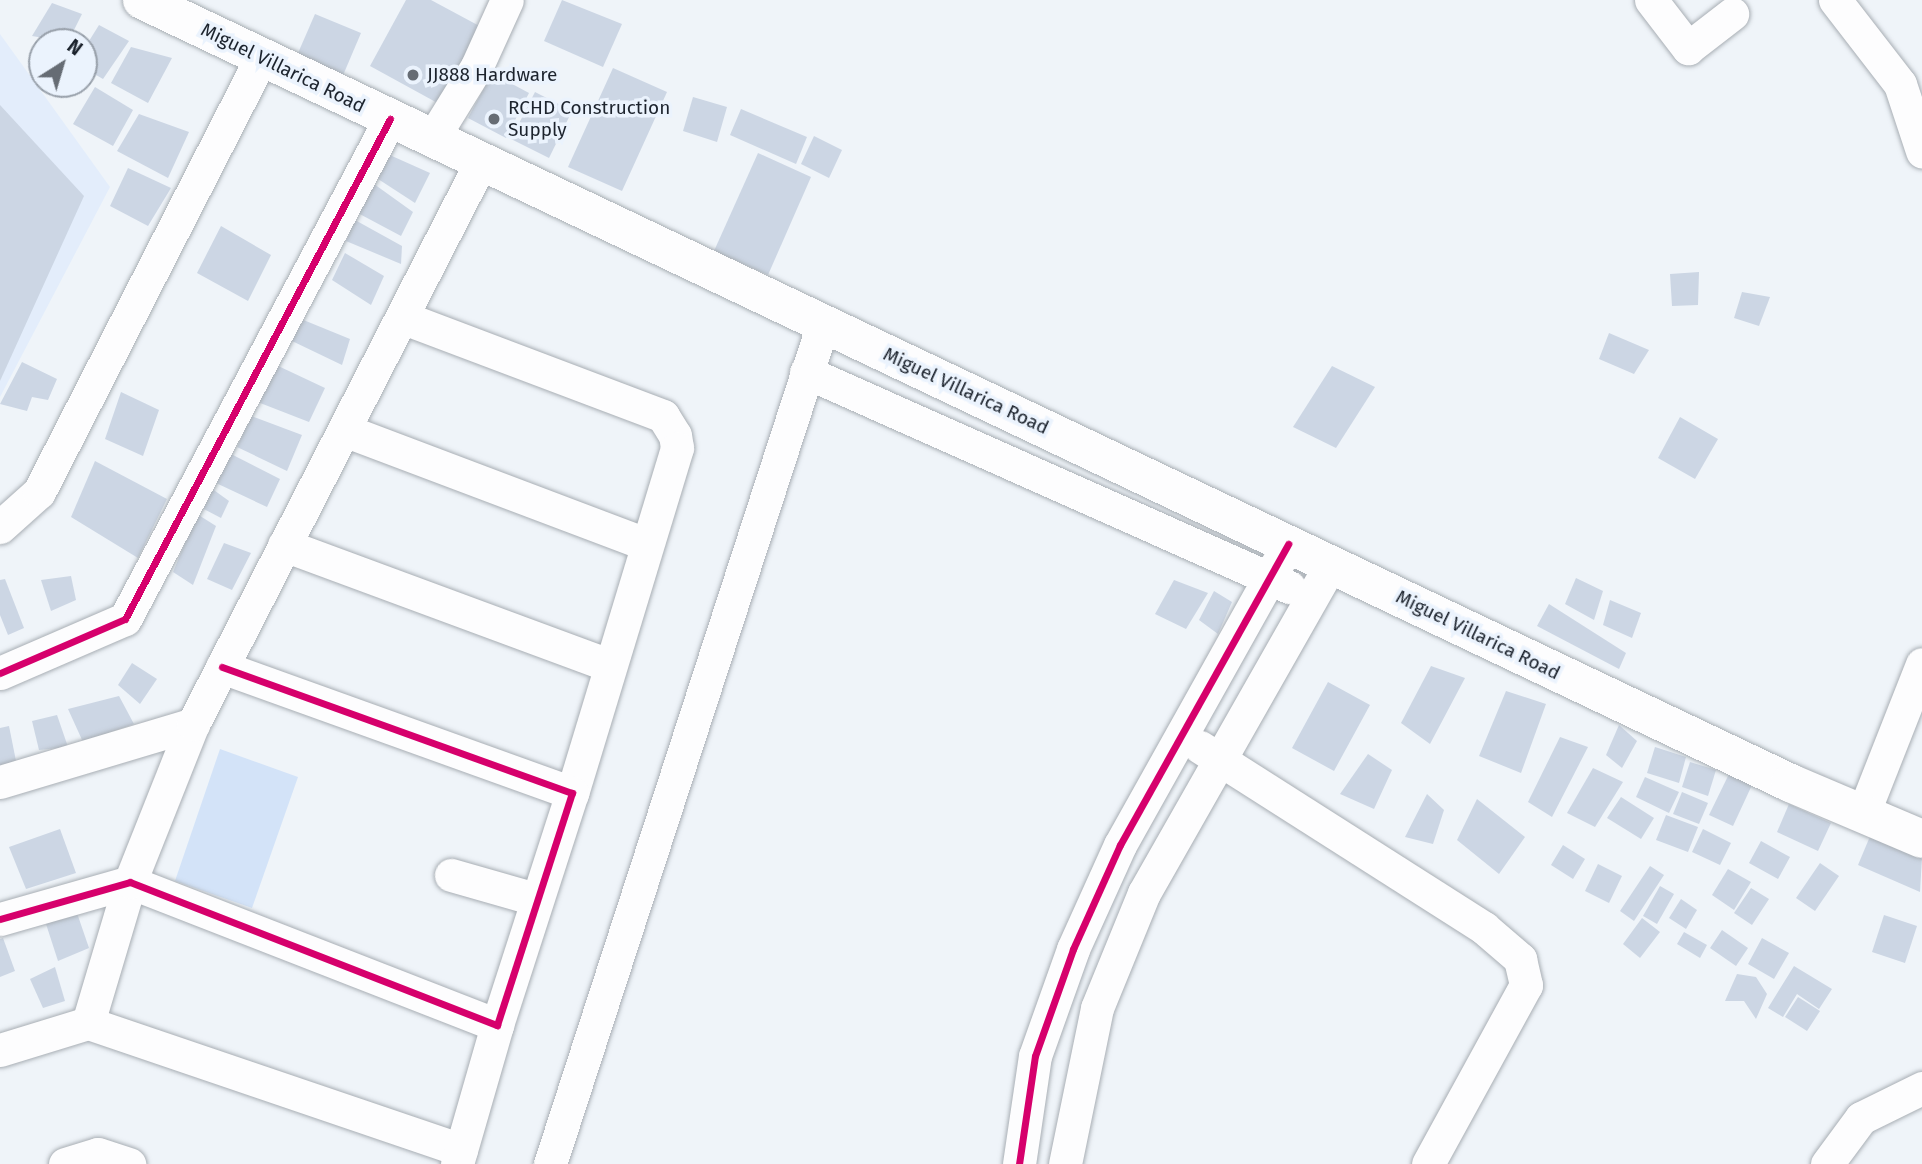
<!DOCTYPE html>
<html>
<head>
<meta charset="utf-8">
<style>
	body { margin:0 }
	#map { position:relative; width:1922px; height:1164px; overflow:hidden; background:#eff4f9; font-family:"Fira Sans",sans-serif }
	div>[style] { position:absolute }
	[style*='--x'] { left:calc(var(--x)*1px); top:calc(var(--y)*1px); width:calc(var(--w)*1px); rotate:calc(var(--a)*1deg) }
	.built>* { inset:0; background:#e3edfb }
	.green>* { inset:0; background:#d3e3f8 }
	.building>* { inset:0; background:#ccd6e4 }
	.roads { filter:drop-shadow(0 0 2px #a8aeb4) drop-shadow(0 0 2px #a8aeb4) }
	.minor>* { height:33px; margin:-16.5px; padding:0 16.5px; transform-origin:16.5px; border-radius:16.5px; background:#fdfdfe }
	.major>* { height:38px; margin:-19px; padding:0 19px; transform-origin:19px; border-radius:19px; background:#fdfdfe }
	.cycleway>* { height:7px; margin:-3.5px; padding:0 3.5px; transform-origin:3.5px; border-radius:3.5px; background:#d6006c }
	.dots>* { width:19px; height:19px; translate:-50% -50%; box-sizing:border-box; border:4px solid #ebf3fd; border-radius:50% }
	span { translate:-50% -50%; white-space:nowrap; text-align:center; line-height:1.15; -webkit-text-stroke:7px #ebf3fd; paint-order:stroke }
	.street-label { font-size:19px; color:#1c232d }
	.poi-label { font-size:19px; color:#1c232d }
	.left { translate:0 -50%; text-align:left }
	.north { position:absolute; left:28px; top:28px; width:70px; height:70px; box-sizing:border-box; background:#ebf3fd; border:2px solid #98a0aa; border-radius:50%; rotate:37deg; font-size:19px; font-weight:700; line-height:28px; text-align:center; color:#1c232d }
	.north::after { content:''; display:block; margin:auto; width:24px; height:32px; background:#666c74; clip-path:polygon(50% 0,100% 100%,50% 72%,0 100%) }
</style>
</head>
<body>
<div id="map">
	<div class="built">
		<div style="clip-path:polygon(0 34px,110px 187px,0 397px)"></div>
	</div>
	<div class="green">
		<div style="clip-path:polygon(220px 749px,298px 777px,252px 908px,175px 881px)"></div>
	</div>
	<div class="building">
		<div style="clip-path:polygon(406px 0,431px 0,485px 29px,443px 106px,370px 66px)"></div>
		<div style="clip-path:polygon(562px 0,622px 24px,603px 67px,544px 41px)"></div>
		<div style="clip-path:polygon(52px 3px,82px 14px,68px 42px,32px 36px)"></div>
		<div style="clip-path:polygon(315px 14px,361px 33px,341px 80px,295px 60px)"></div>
		<div style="clip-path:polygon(99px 25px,129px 41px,103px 79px,84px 68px,84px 49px)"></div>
		<div style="clip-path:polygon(131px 47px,172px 58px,148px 103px,111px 83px)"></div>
		<div style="clip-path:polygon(613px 68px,667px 92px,622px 191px,568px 167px)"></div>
		<div style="clip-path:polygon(492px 73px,529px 93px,506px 138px,468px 118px)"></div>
		<div style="clip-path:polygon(95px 87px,133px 110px,113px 146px,73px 124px)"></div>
		<div style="clip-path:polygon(535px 92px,572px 111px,549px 158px,511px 139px)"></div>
		<div style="clip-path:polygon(693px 97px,727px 107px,717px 142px,683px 131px)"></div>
		<div style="clip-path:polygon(0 105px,84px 196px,0 381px)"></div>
		<div style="clip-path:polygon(741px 109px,807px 137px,796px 164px,730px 135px)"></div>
		<div style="clip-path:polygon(139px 114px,189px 132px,168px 178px,117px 151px)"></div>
		<div style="clip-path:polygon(814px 136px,842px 150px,829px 178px,801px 164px)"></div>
		<div style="clip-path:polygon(383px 152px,430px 173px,415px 203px,375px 177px)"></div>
		<div style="clip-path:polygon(758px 153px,811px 177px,768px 275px,714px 251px)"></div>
		<div style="clip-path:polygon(128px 168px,171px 188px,148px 226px,110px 206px)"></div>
		<div style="clip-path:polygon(367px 179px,413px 212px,401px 236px,354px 211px)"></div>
		<div style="clip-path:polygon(355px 220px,402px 246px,401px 264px,346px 241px)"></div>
		<div style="clip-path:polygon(221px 226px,271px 255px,248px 301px,197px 273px)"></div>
		<div style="clip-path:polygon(345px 253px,384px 276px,371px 305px,332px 280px)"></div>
		<div style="clip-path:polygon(1699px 272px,1698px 305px,1672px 306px,1670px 274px)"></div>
		<div style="clip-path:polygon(1742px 292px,1770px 297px,1759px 326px,1734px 318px)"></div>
		<div style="clip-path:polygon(301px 319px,350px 339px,342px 365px,292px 341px)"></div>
		<div style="clip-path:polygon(1609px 333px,1649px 350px,1634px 374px,1599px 359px)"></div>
		<div style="clip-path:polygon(22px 362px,57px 379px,48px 400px,32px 397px,27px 411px,0 404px)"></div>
		<div style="clip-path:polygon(274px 364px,325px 388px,309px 422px,255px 401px)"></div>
		<div style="clip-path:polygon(1332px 366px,1375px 387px,1336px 448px,1293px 427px)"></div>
		<div style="clip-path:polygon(121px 392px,159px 410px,143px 456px,105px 439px)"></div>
		<div style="clip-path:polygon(251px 416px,302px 435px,287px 471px,237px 447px)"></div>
		<div style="clip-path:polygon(1680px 417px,1718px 439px,1695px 479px,1658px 458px)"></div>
		<div style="clip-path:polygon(231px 454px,280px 479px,267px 507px,216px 483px)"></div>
		<div style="clip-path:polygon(95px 461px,167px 499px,138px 558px,71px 517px)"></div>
		<div style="clip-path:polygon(211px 488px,229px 501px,221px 518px,200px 507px)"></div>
		<div style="clip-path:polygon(197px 514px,216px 526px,193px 585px,173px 572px)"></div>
		<div style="clip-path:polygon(224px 543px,251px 553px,232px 590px,207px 579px)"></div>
		<div style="clip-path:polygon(71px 576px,76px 600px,51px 611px,41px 580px)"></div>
		<div style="clip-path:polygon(1576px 578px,1603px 591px,1594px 620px,1565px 604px)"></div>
		<div style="clip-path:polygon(5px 579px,24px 628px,8px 635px,0 615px,0 580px)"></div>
		<div style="clip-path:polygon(1174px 580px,1208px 593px,1186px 629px,1155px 614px)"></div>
		<div style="clip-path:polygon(1214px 591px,1232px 602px,1218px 634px,1199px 620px)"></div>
		<div style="clip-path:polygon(1610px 600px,1641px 613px,1632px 638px,1603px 625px)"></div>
		<div style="clip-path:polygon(1549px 604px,1626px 653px,1619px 669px,1537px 626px)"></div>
		<div style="clip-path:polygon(132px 663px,157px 679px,140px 704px,118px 685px)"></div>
		<div style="clip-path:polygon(1431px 666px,1465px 678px,1430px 744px,1401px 723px)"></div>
		<div style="clip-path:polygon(1328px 682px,1370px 705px,1334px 771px,1292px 748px)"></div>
		<div style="clip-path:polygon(1506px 691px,1546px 704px,1521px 773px,1479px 756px)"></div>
		<div style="clip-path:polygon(119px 696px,134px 724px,83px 742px,68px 709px)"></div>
		<div style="clip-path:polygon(57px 715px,68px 747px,39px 750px,32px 721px)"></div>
		<div style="clip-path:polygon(1619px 725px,1637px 741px,1622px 768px,1606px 755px)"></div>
		<div style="clip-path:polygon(9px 726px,17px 766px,0 766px,0 728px)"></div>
		<div style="clip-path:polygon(1560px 737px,1588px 747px,1552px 817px,1528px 802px)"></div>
		<div style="clip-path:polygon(1655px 747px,1686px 757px,1679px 783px,1647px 773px)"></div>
		<div style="clip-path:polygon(1368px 754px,1392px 770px,1374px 809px,1340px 794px)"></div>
		<div style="clip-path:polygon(1690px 762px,1716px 770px,1708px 796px,1682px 787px)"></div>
		<div style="clip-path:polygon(1593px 768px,1623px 782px,1595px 827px,1567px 813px)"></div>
		<div style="clip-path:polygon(1729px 774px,1752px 785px,1733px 826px,1709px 815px)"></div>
		<div style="clip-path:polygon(1645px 777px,1679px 792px,1669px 813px,1636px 797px)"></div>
		<div style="clip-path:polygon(1682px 792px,1708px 803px,1699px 824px,1673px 814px)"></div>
		<div style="clip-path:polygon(1427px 794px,1444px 810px,1433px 844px,1405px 837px)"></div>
		<div style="clip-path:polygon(1621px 797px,1654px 818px,1641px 839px,1607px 818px)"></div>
		<div style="clip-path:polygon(1477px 799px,1525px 837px,1499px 874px,1457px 840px)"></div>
		<div style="clip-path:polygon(1789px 804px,1831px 823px,1818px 851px,1777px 832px)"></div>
		<div style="clip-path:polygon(1666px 815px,1698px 827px,1688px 852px,1656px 840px)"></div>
		<div style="clip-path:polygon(60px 829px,76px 873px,26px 889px,9px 847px)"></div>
		<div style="clip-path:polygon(1703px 829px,1731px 843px,1720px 865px,1692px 852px)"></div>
		<div style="clip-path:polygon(1871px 834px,1922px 857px,1920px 892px,1858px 865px)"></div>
		<div style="clip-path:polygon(1761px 841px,1790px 857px,1778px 879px,1749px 863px)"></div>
		<div style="clip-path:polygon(1563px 845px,1585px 859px,1573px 879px,1551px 865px)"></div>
		<div style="clip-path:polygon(1820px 863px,1839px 876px,1815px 911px,1796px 898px)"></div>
		<div style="clip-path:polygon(1598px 864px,1622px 876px,1609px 903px,1585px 891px)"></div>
		<div style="clip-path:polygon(1650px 866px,1664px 875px,1634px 921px,1620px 911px)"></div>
		<div style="clip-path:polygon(1728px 869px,1751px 882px,1734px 910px,1712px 895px)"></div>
		<div style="clip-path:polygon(1660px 886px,1674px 894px,1657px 924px,1643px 916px)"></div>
		<div style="clip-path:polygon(1751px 888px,1769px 899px,1752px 925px,1734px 913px)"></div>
		<div style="clip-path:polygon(1681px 899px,1697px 910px,1686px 929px,1669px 918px)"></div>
		<div style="clip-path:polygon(77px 913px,89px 948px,58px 961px,46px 924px)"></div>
		<div style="clip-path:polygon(1884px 915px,1917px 926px,1905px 963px,1872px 952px)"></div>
		<div style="clip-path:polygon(1642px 918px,1660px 932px,1640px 958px,1623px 944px)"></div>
		<div style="clip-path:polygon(1722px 930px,1748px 948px,1736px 966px,1710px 948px)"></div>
		<div style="clip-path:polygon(1684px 932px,1707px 945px,1700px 958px,1677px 944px)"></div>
		<div style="clip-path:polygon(3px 938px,15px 971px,0 977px,0 939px)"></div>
		<div style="clip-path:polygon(1762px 938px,1789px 953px,1774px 979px,1748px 964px)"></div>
		<div style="clip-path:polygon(1794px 966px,1832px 989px,1819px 1009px,1797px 994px,1783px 1017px,1768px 1008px)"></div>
		<div style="clip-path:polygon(55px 967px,65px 1001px,43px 1008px,30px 979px)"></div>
		<div style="clip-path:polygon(1737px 974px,1756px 977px,1767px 994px,1756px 1019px,1744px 1001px,1725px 1001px)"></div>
		<div style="clip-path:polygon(1798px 997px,1820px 1011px,1807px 1031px,1785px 1017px)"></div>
	</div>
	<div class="roads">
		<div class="minor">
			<div style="--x:1651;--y:0;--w:61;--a:52.4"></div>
			<div style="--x:1688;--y:48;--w:56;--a:-37.7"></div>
			<div style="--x:1835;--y:0;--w:106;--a:52.3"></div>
			<div style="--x:1900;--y:84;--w:71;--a:71.8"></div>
			<div style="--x:432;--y:139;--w:86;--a:-58.3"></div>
			<div style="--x:477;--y:66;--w:72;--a:-65.6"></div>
			<div style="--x:404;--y:318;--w:277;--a:20.7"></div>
			<div style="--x:663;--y:416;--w:22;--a:58"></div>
			<div style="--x:675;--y:435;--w:13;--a:81"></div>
			<div style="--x:677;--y:448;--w:361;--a:106.9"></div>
			<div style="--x:806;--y:372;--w:529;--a:24"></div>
			<div style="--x:344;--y:430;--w:323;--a:20.7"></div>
			<div style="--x:0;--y:527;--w:52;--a:-41.9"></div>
			<div style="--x:39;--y:492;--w:489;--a:-62.9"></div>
			<div style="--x:284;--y:545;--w:346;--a:20.3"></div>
			<div style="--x:0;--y:673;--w:136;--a:-23.4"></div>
			<div style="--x:125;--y:619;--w:566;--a:-62.08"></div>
			<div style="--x:1200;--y:747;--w:337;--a:32.5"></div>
			<div style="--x:1484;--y:928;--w:48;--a:40.7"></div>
			<div style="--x:1520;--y:959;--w:27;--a:77"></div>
			<div style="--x:1526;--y:985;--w:204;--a:118.7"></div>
			<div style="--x:0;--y:782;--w:202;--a:-16.7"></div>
			<div style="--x:1863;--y:814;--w:161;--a:-68.5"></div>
			<div style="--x:451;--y:875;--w:87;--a:15.9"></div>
			<div style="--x:0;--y:919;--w:135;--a:-15.9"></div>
			<div style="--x:130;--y:882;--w:394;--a:21.3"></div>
			<div style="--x:497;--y:1025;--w:244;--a:-72.1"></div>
			<div style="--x:572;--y:793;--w:372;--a:-160.2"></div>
			<div style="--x:88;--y:1023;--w:394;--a:18.8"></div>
			<div style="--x:0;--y:1050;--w:92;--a:-17.1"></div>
			<div style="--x:88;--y:1023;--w:147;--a:-73.4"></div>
			<div style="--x:130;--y:882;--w:170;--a:-68.3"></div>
			<div style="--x:193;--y:724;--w:631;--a:-62.87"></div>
			<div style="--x:65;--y:1164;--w:34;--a:-17"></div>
			<div style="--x:98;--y:1154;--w:33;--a:18"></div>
			<div style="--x:457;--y:1164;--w:145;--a:-73.9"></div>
			<div style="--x:550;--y:1164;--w:883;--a:-72"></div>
			<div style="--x:1019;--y:1164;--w:109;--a:-81.6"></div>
			<div style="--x:1035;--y:1056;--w:114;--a:-70.4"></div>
			<div style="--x:1073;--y:949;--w:114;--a:-65.7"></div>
			<div style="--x:1120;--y:845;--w:345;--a:-60.8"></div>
			<div style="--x:1065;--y:1164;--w:159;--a:-78.4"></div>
			<div style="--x:1097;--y:1008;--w:124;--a:-67.8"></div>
			<div style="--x:1144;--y:893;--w:378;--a:-60.4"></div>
			<div style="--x:1827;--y:1164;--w:57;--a:-53.5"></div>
			<div style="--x:1861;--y:1118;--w:68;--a:-26.2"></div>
		</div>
		<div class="major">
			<div style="--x:142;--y:0;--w:1825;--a:25.41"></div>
			<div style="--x:1790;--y:783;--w:143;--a:23"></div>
		</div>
	</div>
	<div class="cycleway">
		<div style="--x:0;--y:673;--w:136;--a:-23.4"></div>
		<div style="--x:125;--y:619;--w:566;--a:-62.08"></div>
		<div style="--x:0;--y:919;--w:135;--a:-15.9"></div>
		<div style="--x:130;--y:882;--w:394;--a:21.3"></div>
		<div style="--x:497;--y:1025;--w:244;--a:-72.1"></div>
		<div style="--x:572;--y:793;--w:372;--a:-160.2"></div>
		<div style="--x:1019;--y:1164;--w:109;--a:-81.6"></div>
		<div style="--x:1035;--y:1056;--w:114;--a:-70.4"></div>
		<div style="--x:1073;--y:949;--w:114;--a:-65.7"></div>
		<div style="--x:1120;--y:845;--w:345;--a:-60.8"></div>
	</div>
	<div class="dots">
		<div style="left:413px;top:75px;background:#666c74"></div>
		<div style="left:494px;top:119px;background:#666c74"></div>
	</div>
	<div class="street-label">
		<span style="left:283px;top:68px;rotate:26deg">Miguel Villarica Road</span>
		<span style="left:966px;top:391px;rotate:25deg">Miguel Villarica Road</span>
		<span style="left:1478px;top:635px;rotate:26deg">Miguel Villarica Road</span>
	</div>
	<div class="poi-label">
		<span class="left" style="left:427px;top:75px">JJ888 Hardware</span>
		<span class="left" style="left:508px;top:119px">RCHD Construction<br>Supply</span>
	</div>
	<div class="north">N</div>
</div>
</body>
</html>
